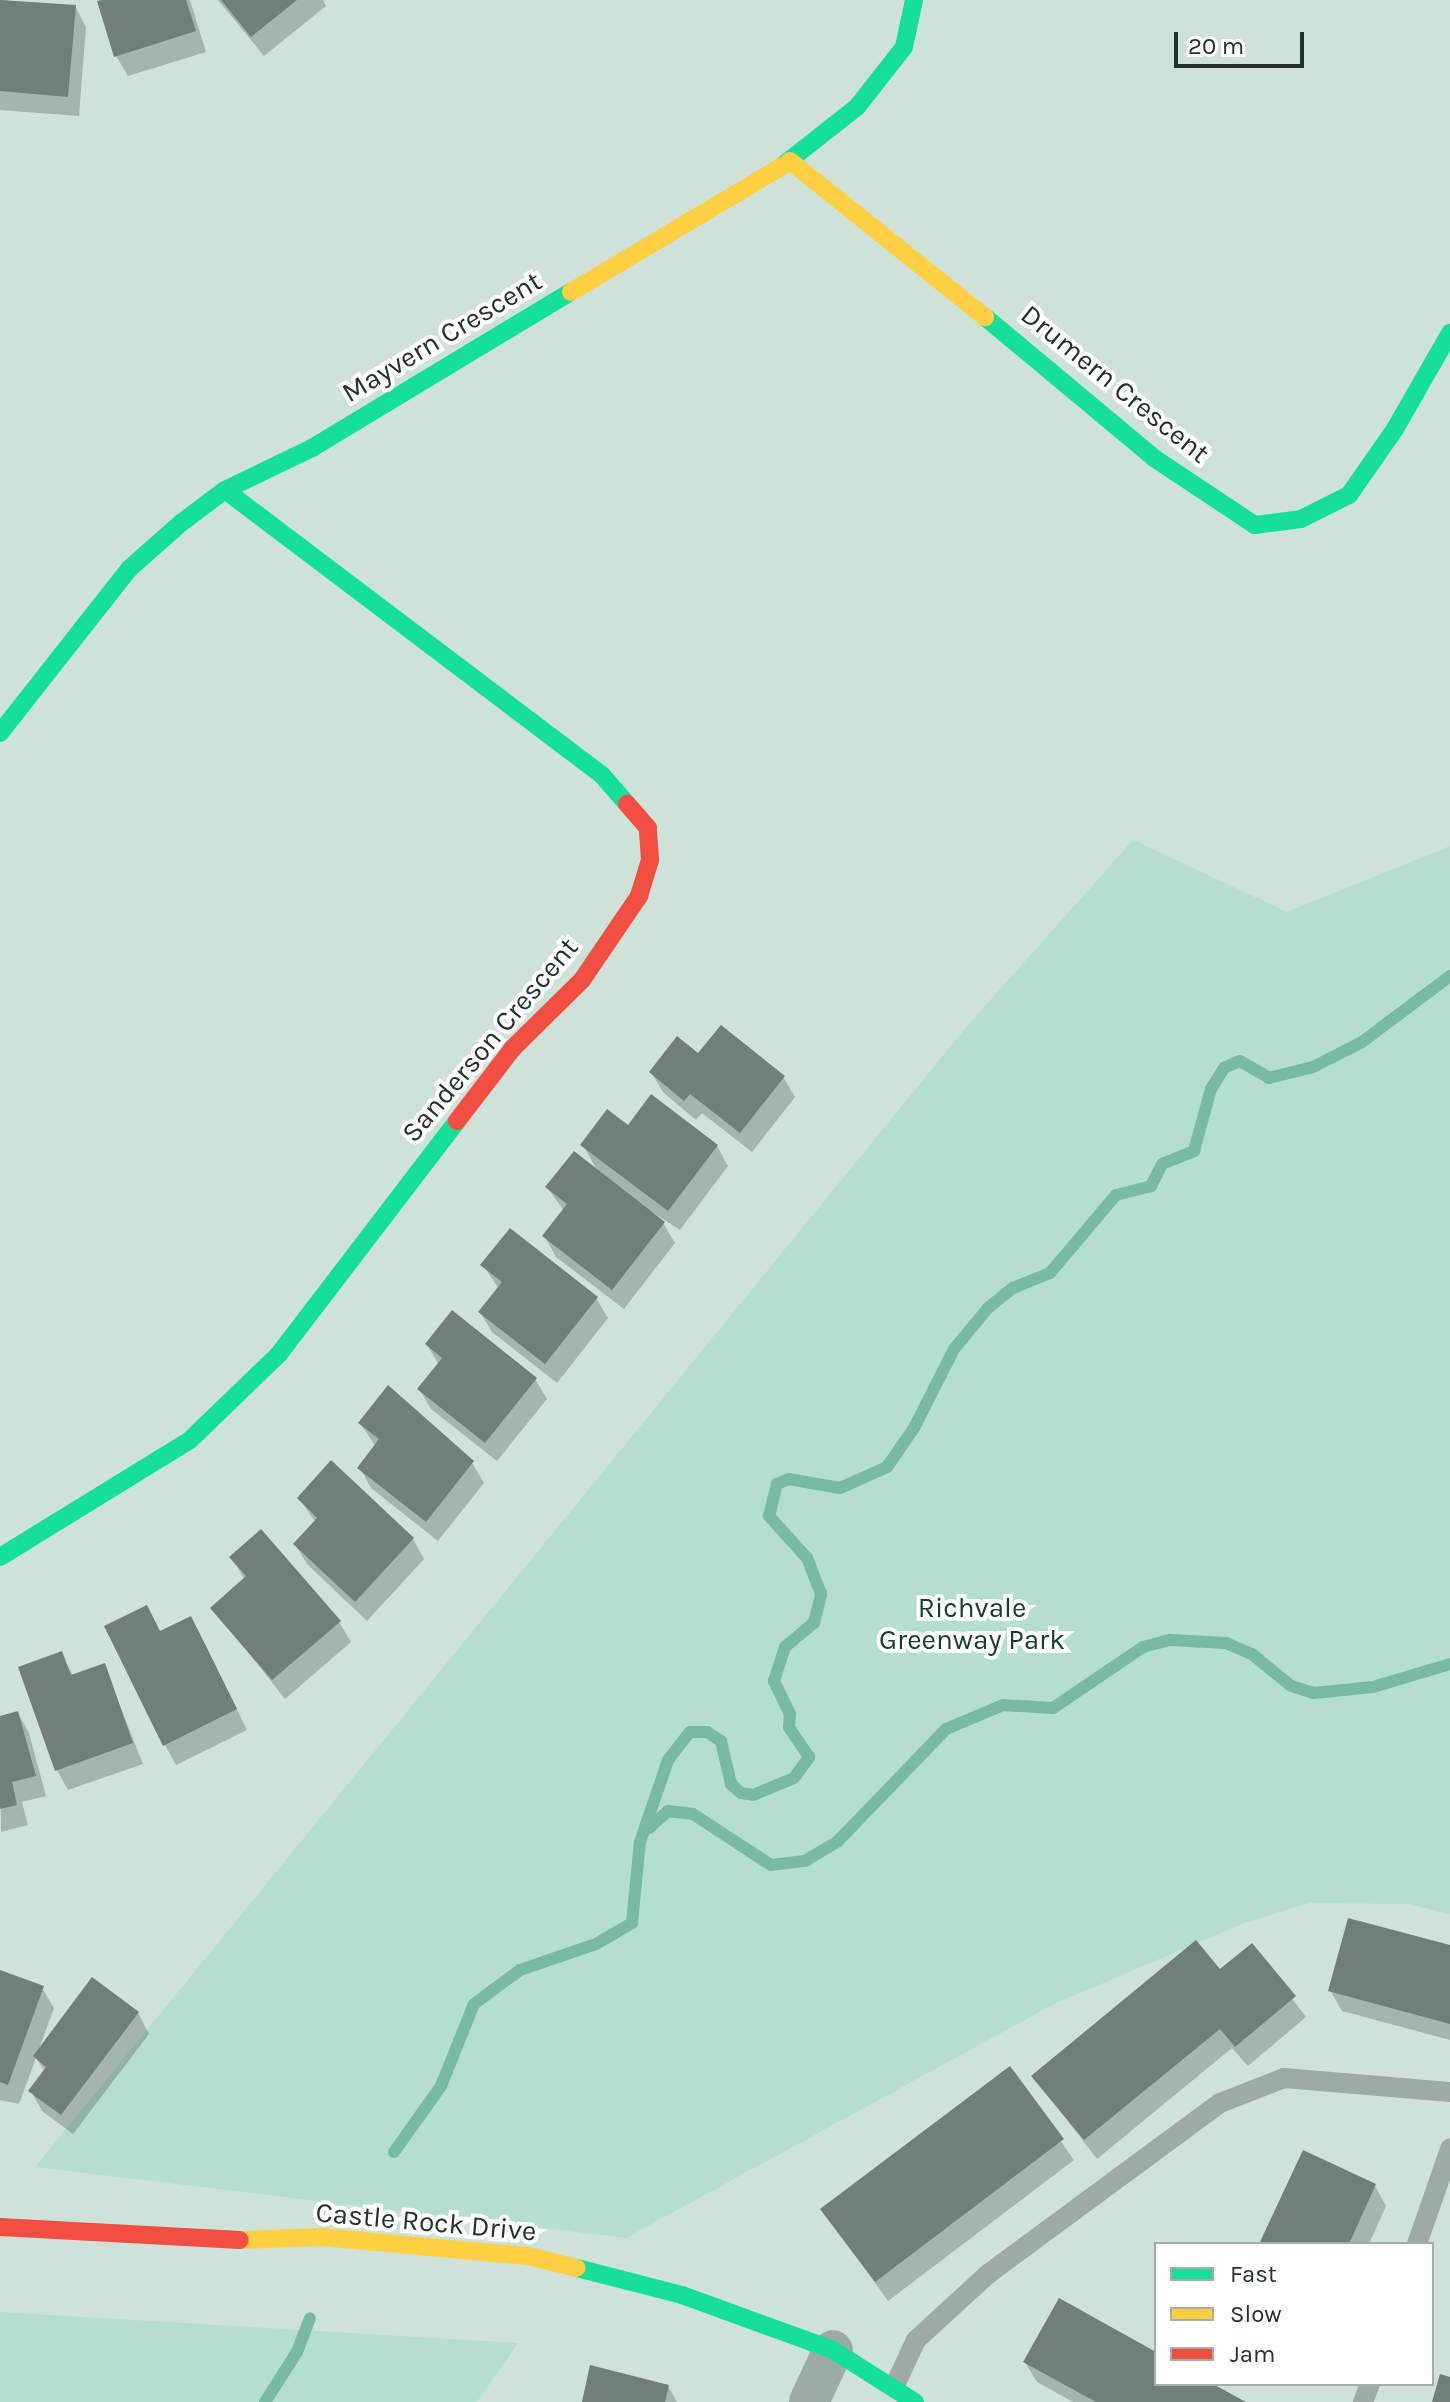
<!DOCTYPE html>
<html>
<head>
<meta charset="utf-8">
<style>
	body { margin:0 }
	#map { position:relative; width:1450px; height:2402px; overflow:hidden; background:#cee2da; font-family:Karla,sans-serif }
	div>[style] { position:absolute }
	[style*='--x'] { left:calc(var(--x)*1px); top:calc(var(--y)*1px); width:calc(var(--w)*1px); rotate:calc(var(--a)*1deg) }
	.green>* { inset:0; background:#b4decd }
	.shadow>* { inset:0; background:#0003 }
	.stream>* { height:12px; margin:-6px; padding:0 6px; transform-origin:6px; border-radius:6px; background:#79baa3 }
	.building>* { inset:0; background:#707f79 }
	.lane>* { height:20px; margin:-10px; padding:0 10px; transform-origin:10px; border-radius:10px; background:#9eaba5 }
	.street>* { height:40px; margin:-20px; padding:0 20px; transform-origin:20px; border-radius:20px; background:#9eaba5 }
	.fast>* { height:18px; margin:-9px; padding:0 9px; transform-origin:9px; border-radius:9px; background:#16e098 }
	.slow>* { height:18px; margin:-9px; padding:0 9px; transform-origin:9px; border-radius:9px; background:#ffcf43 }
	.jam>* { height:18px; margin:-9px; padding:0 9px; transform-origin:9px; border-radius:9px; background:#f24e42 }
	span { translate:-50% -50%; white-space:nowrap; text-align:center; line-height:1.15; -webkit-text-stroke:8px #fff; paint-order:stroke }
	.street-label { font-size:28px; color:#23312b }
	.park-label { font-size:28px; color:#163c2f }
	.legend { position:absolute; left:1154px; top:2242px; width:280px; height:144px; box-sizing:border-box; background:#fff; border:2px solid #a7adaa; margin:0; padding:10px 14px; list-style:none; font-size:24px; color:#23312b }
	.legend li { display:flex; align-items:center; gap:16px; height:40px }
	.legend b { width:40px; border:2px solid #a7adaa }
	.scale { position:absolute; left:1174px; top:32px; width:130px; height:36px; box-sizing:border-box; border:4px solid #23312b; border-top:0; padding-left:10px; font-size:24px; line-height:28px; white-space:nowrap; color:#23312b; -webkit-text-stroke:6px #fff; paint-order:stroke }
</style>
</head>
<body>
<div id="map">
	<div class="green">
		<div style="clip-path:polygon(1133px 840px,1287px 912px,1450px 846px,1450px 1914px,1407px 1904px,1309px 1903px,1244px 1923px,1054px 2004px,626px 2238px,35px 2167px,968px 1025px)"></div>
		<div style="clip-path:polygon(0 2312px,518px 2343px,477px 2402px,0 2402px)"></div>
	</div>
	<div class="shadow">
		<div style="clip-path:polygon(0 0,75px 6px,86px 27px,79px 116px,0 110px)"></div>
		<div style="clip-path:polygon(109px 0,190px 0,206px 52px,128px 76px,116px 56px)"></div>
		<div style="clip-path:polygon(218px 0,323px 0,326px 6px,264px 56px)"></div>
		<div style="clip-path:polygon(698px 1055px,783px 1077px,795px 1097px,752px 1152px,702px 1113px,696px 1120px,663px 1092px,651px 1072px)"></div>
		<div style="clip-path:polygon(628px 1128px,717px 1146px,728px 1166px,680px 1230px,632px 1199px,663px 1223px,675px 1243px,624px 1309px,556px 1257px,545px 1237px,564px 1211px,547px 1187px,598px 1172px,583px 1145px)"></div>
		<div style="clip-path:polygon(483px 1265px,596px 1298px,608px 1318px,557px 1383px,492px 1332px,480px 1312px,499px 1289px)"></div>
		<div style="clip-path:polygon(427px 1345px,535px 1379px,547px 1399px,497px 1461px,431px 1409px,419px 1389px,439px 1365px)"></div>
		<div style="clip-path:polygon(360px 1423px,472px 1463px,484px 1483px,438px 1541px,371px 1488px,360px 1468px,376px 1447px)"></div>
		<div style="clip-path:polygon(299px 1498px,413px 1539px,424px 1559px,367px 1621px,307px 1564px,295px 1544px,316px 1523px)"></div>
		<div style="clip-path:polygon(231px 1557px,339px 1622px,351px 1642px,285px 1699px,213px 1608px,245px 1580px)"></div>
		<div style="clip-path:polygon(161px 1633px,202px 1638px,247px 1730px,176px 1765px,165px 1745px)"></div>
		<div style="clip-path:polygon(61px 1654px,74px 1677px,104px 1666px,143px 1764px,68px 1790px,57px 1770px)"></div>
		<div style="clip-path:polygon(18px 1713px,29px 1733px,46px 1796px,22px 1802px,28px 1825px,1px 1832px,0 1718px)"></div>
		<div style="clip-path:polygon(1252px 1946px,1306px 2017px,1248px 2066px,1232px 2048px,1097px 2159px,1033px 2076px,1220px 1972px)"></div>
		<div style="clip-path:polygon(1450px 1948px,1450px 2040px,1342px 2011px,1330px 1990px)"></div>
		<div style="clip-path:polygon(0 1972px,42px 1988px,54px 2008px,39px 2049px,138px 2013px,149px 2034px,73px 2134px,42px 2111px,31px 2091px,45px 2072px,36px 2058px,19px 2104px,0 2100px)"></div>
		<div style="clip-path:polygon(1009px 2069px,1074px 2160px,888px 2301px,823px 2209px)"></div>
		<div style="clip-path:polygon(1375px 2186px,1386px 2206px,1369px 2244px,1261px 2244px)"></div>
		<div style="clip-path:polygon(1156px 2354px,1156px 2384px,1209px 2384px,1242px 2402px,1073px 2402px,1037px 2382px,1025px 2362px)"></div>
		<div style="clip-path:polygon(668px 2386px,677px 2402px,584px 2402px)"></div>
	</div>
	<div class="stream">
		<div style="--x:649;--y:1828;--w:25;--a:-42"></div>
		<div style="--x:668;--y:1811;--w:25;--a:7"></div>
		<div style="--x:693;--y:1814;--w:93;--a:33.2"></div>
		<div style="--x:771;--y:1865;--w:34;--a:-7"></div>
		<div style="--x:805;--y:1861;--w:39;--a:-31"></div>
		<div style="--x:838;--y:1841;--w:156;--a:-46"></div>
		<div style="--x:946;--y:1729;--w:62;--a:-22.8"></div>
		<div style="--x:1003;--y:1705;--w:50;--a:3.4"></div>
		<div style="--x:1053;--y:1708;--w:109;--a:-34.1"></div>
		<div style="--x:1143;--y:1647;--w:28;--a:-15"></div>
		<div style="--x:1170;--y:1640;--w:56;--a:3.1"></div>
		<div style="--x:1226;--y:1643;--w:28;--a:23"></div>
		<div style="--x:1252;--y:1654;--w:50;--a:39.4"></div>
		<div style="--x:1291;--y:1686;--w:24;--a:17"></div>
		<div style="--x:1314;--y:1693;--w:59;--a:-5.8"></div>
		<div style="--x:1373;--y:1687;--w:80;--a:-16.6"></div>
		<div style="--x:394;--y:2152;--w:81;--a:-54.5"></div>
		<div style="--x:441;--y:2086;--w:88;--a:-68.1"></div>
		<div style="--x:474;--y:2004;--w:57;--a:-36.5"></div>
		<div style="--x:520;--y:1970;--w:80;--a:-18.9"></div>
		<div style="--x:596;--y:1944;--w:42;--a:-30.3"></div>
		<div style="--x:632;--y:1923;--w:81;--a:-84.4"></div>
		<div style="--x:640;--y:1842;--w:87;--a:-71.1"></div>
		<div style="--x:668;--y:1760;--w:36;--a:-52"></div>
		<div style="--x:690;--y:1732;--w:17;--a:0"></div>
		<div style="--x:707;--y:1732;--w:17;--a:33"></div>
		<div style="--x:721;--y:1741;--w:44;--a:76.9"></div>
		<div style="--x:731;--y:1784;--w:13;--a:42"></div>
		<div style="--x:741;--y:1793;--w:12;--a:9"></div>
		<div style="--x:753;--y:1795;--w:44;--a:-22.5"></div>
		<div style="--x:794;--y:1778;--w:26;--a:-54"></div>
		<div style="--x:809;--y:1757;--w:36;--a:-124"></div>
		<div style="--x:789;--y:1727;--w:13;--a:-86"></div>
		<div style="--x:790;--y:1714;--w:37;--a:-116"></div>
		<div style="--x:774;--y:1681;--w:36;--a:-72"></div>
		<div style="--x:785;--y:1647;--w:38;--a:-40"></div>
		<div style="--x:814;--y:1623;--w:30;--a:-76"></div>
		<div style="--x:821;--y:1594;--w:39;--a:-111"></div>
		<div style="--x:807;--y:1558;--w:57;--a:-132.1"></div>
		<div style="--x:769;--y:1516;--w:33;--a:-76"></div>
		<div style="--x:777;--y:1484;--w:13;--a:-23"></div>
		<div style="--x:789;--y:1479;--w:52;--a:10"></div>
		<div style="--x:840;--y:1488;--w:51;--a:-24.1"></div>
		<div style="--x:887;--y:1467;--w:47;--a:-55.3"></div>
		<div style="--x:914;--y:1428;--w:89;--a:-63.1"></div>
		<div style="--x:954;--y:1349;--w:53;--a:-50.3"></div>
		<div style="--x:988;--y:1308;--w:32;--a:-39"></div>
		<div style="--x:1013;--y:1288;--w:40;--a:-22"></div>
		<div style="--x:1050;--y:1273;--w:102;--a:-49.8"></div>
		<div style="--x:1116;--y:1195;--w:36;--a:-14"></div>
		<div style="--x:1151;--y:1186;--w:25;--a:-63"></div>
		<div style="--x:1162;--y:1164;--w:35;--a:-22"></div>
		<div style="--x:1194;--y:1151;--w:64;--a:-74.7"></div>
		<div style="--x:1211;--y:1089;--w:25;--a:-58"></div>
		<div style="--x:1224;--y:1068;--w:17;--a:-24"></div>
		<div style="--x:1240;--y:1061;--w:34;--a:30"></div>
		<div style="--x:1269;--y:1078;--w:45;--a:-14"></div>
		<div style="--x:1313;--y:1067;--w:55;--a:-27"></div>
		<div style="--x:1362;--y:1042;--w:110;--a:-36.9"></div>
		<div style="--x:265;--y:2402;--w:59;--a:-57.4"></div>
		<div style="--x:297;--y:2352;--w:36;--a:-69"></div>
	</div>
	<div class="building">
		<div style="clip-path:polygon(0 0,76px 5px,68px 97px,0 91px)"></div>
		<div style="clip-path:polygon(102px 0,186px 0,196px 31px,114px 57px,97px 1px)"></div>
		<div style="clip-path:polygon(221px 0,297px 0,251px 37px)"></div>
		<div style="clip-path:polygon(721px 1025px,785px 1076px,740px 1133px,690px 1094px,684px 1101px,649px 1072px,677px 1036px,698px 1053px)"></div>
		<div style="clip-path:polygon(651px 1094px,718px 1145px,668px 1211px,580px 1145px,607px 1109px,628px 1125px)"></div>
		<div style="clip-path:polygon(574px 1151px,665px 1222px,612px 1290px,542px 1236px,567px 1204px,545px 1187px)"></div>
		<div style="clip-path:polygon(510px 1228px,598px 1297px,545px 1364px,478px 1312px,502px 1282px,480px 1265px)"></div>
		<div style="clip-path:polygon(452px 1310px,537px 1378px,485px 1443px,417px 1389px,442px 1358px,425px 1344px)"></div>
		<div style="clip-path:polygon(388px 1385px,474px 1461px,426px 1522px,357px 1468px,379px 1439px,358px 1423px)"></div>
		<div style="clip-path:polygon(331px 1460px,414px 1538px,355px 1602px,293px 1544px,317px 1518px,297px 1498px)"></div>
		<div style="clip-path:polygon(261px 1529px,341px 1621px,272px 1680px,210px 1608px,246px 1576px,229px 1557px)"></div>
		<div style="clip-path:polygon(147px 1605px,160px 1631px,191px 1616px,237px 1709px,163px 1746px,104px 1626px)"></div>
		<div style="clip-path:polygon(62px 1651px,71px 1675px,105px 1663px,133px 1743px,55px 1771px,18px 1667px)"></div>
		<div style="clip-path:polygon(18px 1711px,36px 1776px,12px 1782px,17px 1805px,0 1809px,0 1716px)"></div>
		<div style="clip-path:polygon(1348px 1918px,1450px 1945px,1450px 2024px,1328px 1991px)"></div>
		<div style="clip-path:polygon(1196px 1940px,1220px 1969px,1252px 1943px,1296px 1996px,1235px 2047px,1220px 2029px,1084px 2140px,1031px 2076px)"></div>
		<div style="clip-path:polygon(0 1970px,44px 1986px,8px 2085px,0 2082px)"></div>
		<div style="clip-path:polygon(92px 1977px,139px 2012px,61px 2115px,28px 2091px,46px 2067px,33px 2056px)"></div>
		<div style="clip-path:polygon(1010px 2066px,1064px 2139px,875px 2282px,820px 2209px)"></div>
		<div style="clip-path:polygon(1303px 2150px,1376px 2184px,1349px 2244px,1259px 2244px)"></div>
		<div style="clip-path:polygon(1059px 2298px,1156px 2352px,1156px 2384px,1213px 2384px,1246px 2402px,1096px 2402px,1023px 2362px)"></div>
		<div style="clip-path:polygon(590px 2365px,669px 2385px,665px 2402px,582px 2402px)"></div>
		<div style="clip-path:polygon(1440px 2374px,1450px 2377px,1450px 2402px,1432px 2402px)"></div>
	</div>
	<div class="lane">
		<div style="--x:1417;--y:2244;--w:101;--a:-70.8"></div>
		<div style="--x:894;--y:2387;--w:52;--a:-64.9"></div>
		<div style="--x:916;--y:2340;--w:98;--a:-42.5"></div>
		<div style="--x:988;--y:2274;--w:288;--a:-36.4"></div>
		<div style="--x:1220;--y:2103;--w:69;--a:-21.3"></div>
		<div style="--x:1284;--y:2078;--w:167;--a:4.8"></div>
		<div style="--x:1363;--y:2402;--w:19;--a:-69"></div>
	</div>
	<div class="street">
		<div style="--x:809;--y:2402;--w:57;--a:-65.2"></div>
	</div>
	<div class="fast">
		<div style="--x:782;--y:166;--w:95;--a:-38.2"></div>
		<div style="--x:857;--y:107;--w:76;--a:-51.9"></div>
		<div style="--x:904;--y:47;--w:48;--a:-78"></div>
		<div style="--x:985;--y:317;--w:220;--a:39.8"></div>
		<div style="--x:1154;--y:458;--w:121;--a:33.6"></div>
		<div style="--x:1255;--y:525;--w:46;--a:-7.4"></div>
		<div style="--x:1301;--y:519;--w:54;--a:-26.6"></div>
		<div style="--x:1349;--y:495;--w:80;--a:-55.1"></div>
		<div style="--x:1395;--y:429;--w:111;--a:-60.2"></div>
		<div style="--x:225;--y:490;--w:471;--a:37.1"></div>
		<div style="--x:601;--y:774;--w:40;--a:49"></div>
		<div style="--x:0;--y:733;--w:209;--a:-51.8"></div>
		<div style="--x:129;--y:569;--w:69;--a:-41.5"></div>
		<div style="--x:181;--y:523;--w:55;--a:-36.9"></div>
		<div style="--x:225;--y:490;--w:97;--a:-25.8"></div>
		<div style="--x:312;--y:448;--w:302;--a:-31.1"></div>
		<div style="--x:0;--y:1557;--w:223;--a:-31.6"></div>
		<div style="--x:190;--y:1440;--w:124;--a:-44"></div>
		<div style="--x:279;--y:1354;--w:293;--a:-52.6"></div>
		<div style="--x:577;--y:2268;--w:108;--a:14.4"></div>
		<div style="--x:682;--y:2295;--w:161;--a:20"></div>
		<div style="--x:833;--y:2350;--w:97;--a:32.4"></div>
	</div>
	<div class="slow">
		<div style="--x:790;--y:161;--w:250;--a:38.7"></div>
		<div style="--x:571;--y:292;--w:246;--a:-30.8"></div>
		<div style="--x:240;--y:2240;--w:82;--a:-2.1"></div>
		<div style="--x:322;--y:2237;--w:207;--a:5.3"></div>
		<div style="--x:528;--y:2256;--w:50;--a:13.8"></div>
	</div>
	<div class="jam">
		<div style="--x:457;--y:1121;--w:92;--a:-52.5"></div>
		<div style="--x:513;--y:1048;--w:97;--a:-44.6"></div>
		<div style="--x:582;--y:980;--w:102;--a:-55.8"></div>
		<div style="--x:639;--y:896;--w:38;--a:-73"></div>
		<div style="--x:650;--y:860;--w:32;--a:-94"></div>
		<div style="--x:648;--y:828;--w:32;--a:-131"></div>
		<div style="--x:0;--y:2227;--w:240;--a:3.1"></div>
	</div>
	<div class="street-label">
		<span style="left:442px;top:337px;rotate:-31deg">Mayvern Crescent</span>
		<span style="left:1115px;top:384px;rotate:39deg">Drumern Crescent</span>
		<span style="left:490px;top:1040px;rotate:-50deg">Sanderson Crescent</span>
		<span style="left:426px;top:2222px;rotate:5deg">Castle Rock Drive</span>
	</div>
	<div class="park-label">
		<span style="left:972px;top:1624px">Richvale<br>Greenway Park</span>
	</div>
	<ul class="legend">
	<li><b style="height:10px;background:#16e098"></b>Fast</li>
	<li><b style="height:10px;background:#ffcf43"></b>Slow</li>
	<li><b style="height:10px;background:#f24e42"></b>Jam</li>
	</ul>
	<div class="scale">20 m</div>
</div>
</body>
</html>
